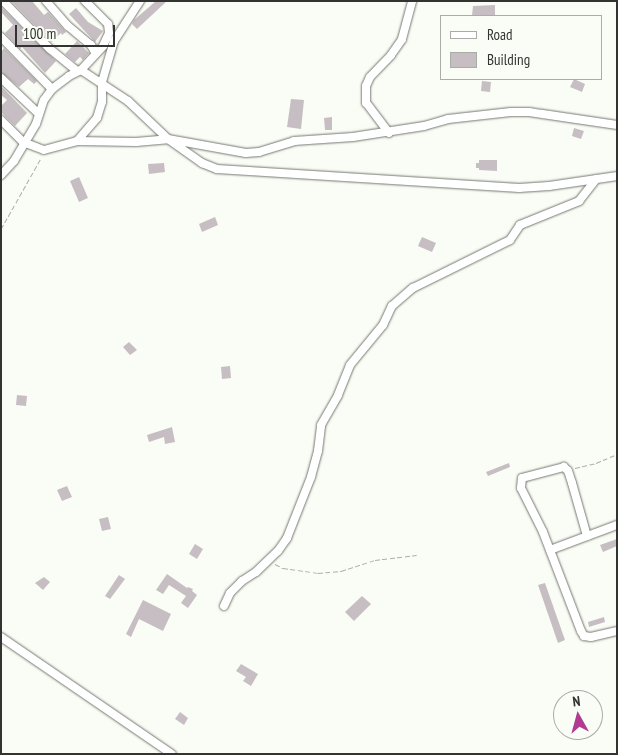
<!DOCTYPE html>
<html>
<head>
<meta charset="utf-8">
<style>
	body { margin:0 }
	#map { position:relative; width:618px; height:755px; overflow:hidden; background:#fafdf5; font-family:"PT Sans Narrow",sans-serif }
	div>[style] { position:absolute }
	[style*='--x'] { left:calc(var(--x)*1px); top:calc(var(--y)*1px); width:calc(var(--w)*1px); rotate:calc(var(--a)*1deg) }
	.building>* { inset:0; background:#c6bec3 }
	.path>* { height:1px; margin-top:-0.5px; transform-origin:0; background:repeating-linear-gradient(90deg,#acaea8 0 5px,transparent 0 7.5px) }
	.roads { filter:drop-shadow(0 0 1px #757871) drop-shadow(0 0 1px #757871) }
	.minor>* { height:8px; margin:-4px; padding:0 4px; transform-origin:4px; border-radius:4px; background:#fff }
	span { translate:-50% -50%; white-space:nowrap; text-align:center; line-height:1.15; -webkit-text-stroke:4px #fafdf5; paint-order:stroke }
	.frame { position:absolute; inset:0; border:2px solid #333431; pointer-events:none }
	.legend { position:absolute; left:440px; top:15px; width:162px; height:65px; box-sizing:border-box; background:#fafdf5; border:1px solid #aaada7; margin:0; padding:6px 9px; list-style:none; font-size:15px; color:#333431 }
	.legend li { display:flex; align-items:center; gap:10px; height:25px }
	.legend b { width:25px; border:1px solid #aaada7 }
	.north { position:absolute; left:553px; top:690px; width:50px; height:50px; box-sizing:border-box; background:#fafdf5; border:1px solid #aaada7; border-radius:50%; rotate:353deg; font-size:14px; font-weight:700; line-height:20px; text-align:center; color:#333431 }
	.north::after { content:''; display:block; margin:auto; width:18px; height:22px; background:#b23b92; clip-path:polygon(50% 0,100% 100%,50% 72%,0 100%) }
	.scale { position:absolute; left:15px; top:25px; width:100px; height:22px; box-sizing:border-box; border:2px solid #333431; border-top:0; padding-left:6px; font-size:15px; line-height:18px; white-space:nowrap; color:#333431; -webkit-text-stroke:4px #fafdf5; paint-order:stroke }
</style>
</head>
<body>
<div id="map">
	<div class="building">
		<div style="clip-path:polygon(11px 1px,32px 1px,44px 15px,48px 12px,66px 32px,62px 35px,61px 33px,51px 42px)"></div>
		<div style="clip-path:polygon(156px 1px,167px 1px,137px 29px,132px 24px,134px 20px)"></div>
		<div style="clip-path:polygon(495px 5px,495px 16px,472px 16px,473px 6px)"></div>
		<div style="clip-path:polygon(2px 8px,56px 61px,45px 73px,22px 47px,20px 49px,5px 33px,13px 25px,1px 12px)"></div>
		<div style="clip-path:polygon(76px 8px,88px 22px,103px 31px,95px 42px,69px 14px)"></div>
		<div style="clip-path:polygon(77px 41px,89px 53px,83px 60px,80px 57px,75px 62px,65px 54px)"></div>
		<div style="clip-path:polygon(4px 48px,37px 81px,34px 84px,28px 79px,19px 87px,1px 72px,1px 52px)"></div>
		<div style="clip-path:polygon(574px 79px,585px 84px,582px 92px,570px 87px)"></div>
		<div style="clip-path:polygon(482px 81px,491px 82px,490px 92px,481px 91px)"></div>
		<div style="clip-path:polygon(1px 86px,27px 113px,15px 126px,1px 112px,1px 106px,7px 100px,1px 95px)"></div>
		<div style="clip-path:polygon(291px 99px,304px 100px,301px 129px,287px 127px)"></div>
		<div style="clip-path:polygon(332px 117px,332px 130px,325px 130px,324px 118px)"></div>
		<div style="clip-path:polygon(574px 128px,584px 131px,581px 139px,572px 136px)"></div>
		<div style="clip-path:polygon(479px 160px,497px 160px,497px 171px,479px 170px,479px 168px,476px 168px,476px 163px,479px 163px)"></div>
		<div style="clip-path:polygon(164px 163px,165px 172px,149px 174px,148px 164px)"></div>
		<div style="clip-path:polygon(79px 177px,88px 198px,79px 202px,70px 181px)"></div>
		<div style="clip-path:polygon(215px 217px,218px 225px,202px 232px,199px 224px)"></div>
		<div style="clip-path:polygon(422px 237px,436px 243px,432px 252px,418px 246px)"></div>
		<div style="clip-path:polygon(129px 342px,137px 350px,130px 355px,123px 347px)"></div>
		<div style="clip-path:polygon(230px 366px,231px 378px,222px 379px,221px 367px)"></div>
		<div style="clip-path:polygon(17px 395px,27px 396px,26px 406px,16px 405px)"></div>
		<div style="clip-path:polygon(172px 427px,175px 442px,165px 444px,164px 437px,149px 442px,147px 435px)"></div>
		<div style="clip-path:polygon(509px 463px,510px 467px,488px 476px,486px 472px)"></div>
		<div style="clip-path:polygon(67px 486px,72px 497px,62px 501px,57px 490px)"></div>
		<div style="clip-path:polygon(108px 517px,111px 529px,102px 531px,99px 519px)"></div>
		<div style="clip-path:polygon(617px 539px,617px 546px,603px 552px,600px 545px)"></div>
		<div style="clip-path:polygon(195px 544px,203px 549px,197px 559px,189px 554px)"></div>
		<div style="clip-path:polygon(167px 574px,187px 588px,188px 587px,193px 589px,192px 591px,197px 595px,188px 608px,181px 603px,186px 596px,169px 585px,163px 594px,156px 590px)"></div>
		<div style="clip-path:polygon(119px 575px,125px 579px,110px 599px,105px 596px)"></div>
		<div style="clip-path:polygon(44px 577px,50px 582px,43px 590px,35px 583px)"></div>
		<div style="clip-path:polygon(545px 583px,565px 640px,558px 643px,538px 585px)"></div>
		<div style="clip-path:polygon(362px 596px,371px 604px,354px 621px,345px 612px)"></div>
		<div style="clip-path:polygon(143px 600px,171px 614px,163px 631px,139px 619px,131px 637px,126px 634px)"></div>
		<div style="clip-path:polygon(604px 617px,605px 622px,589px 627px,588px 622px)"></div>
		<div style="clip-path:polygon(241px 664px,258px 674px,251px 686px,243px 681px,246px 677px,236px 671px)"></div>
		<div style="clip-path:polygon(180px 712px,188px 718px,184px 725px,175px 719px)"></div>
	</div>
	<div class="path">
		<div style="--x:1;--y:229;--w:81;--a:-60.6"></div>
		<div style="--x:575;--y:468;--w:22;--a:-13"></div>
		<div style="--x:596;--y:463;--w:23;--a:-23"></div>
		<div style="--x:275;--y:564;--w:9;--a:27"></div>
		<div style="--x:283;--y:568;--w:35;--a:8"></div>
		<div style="--x:318;--y:573;--w:23;--a:-5"></div>
		<div style="--x:341;--y:571;--w:36;--a:-18"></div>
		<div style="--x:375;--y:560;--w:42;--a:-6.8"></div>
	</div>
	<div class="roads">
		<div class="minor">
			<div style="--x:3;--y:1;--w:67;--a:45.6"></div>
			<div style="--x:50;--y:49;--w:35;--a:39"></div>
			<div style="--x:46;--y:1;--w:33;--a:49"></div>
			<div style="--x:68;--y:26;--w:30;--a:40"></div>
			<div style="--x:91;--y:45;--w:10;--a:61"></div>
			<div style="--x:1;--y:37;--w:73;--a:45.6"></div>
			<div style="--x:81;--y:70;--w:33;--a:-47"></div>
			<div style="--x:103;--y:46;--w:14;--a:-65"></div>
			<div style="--x:109;--y:33;--w:9;--a:-96"></div>
			<div style="--x:108;--y:24;--w:33;--a:-135"></div>
			<div style="--x:1;--y:78;--w:51;--a:43.4"></div>
			<div style="--x:1;--y:120;--w:31;--a:45"></div>
			<div style="--x:23;--y:142;--w:22;--a:21"></div>
			<div style="--x:44;--y:150;--w:34;--a:-15"></div>
			<div style="--x:77;--y:141;--w:59;--a:1"></div>
			<div style="--x:136;--y:142;--w:32;--a:-5"></div>
			<div style="--x:168;--y:139;--w:79;--a:10.2"></div>
			<div style="--x:246;--y:153;--w:13;--a:-4"></div>
			<div style="--x:259;--y:152;--w:37;--a:-17"></div>
			<div style="--x:294;--y:141;--w:59;--a:-3.9"></div>
			<div style="--x:353;--y:137;--w:72;--a:-8.8"></div>
			<div style="--x:424;--y:126;--w:25;--a:-16"></div>
			<div style="--x:448;--y:119;--w:63;--a:-6.3"></div>
			<div style="--x:511;--y:112;--w:18;--a:0"></div>
			<div style="--x:529;--y:112;--w:89;--a:8.4"></div>
			<div style="--x:389;--y:133;--w:38;--a:-127"></div>
			<div style="--x:366;--y:103;--w:17;--a:-90"></div>
			<div style="--x:366;--y:86;--w:10;--a:-66"></div>
			<div style="--x:370;--y:77;--w:30;--a:-46"></div>
			<div style="--x:391;--y:55;--w:19;--a:-55"></div>
			<div style="--x:402;--y:39;--w:39;--a:-75"></div>
			<div style="--x:77;--y:141;--w:30;--a:-49"></div>
			<div style="--x:97;--y:118;--w:17;--a:-73"></div>
			<div style="--x:102;--y:102;--w:20;--a:-90"></div>
			<div style="--x:102;--y:82;--w:43;--a:-73.7"></div>
			<div style="--x:114;--y:41;--w:48;--a:-57"></div>
			<div style="--x:1;--y:175;--w:19;--a:-47"></div>
			<div style="--x:14;--y:161;--w:43;--a:-59.3"></div>
			<div style="--x:36;--y:124;--w:25;--a:-72"></div>
			<div style="--x:44;--y:100;--w:14;--a:-54"></div>
			<div style="--x:52;--y:89;--w:21;--a:-37"></div>
			<div style="--x:69;--y:76;--w:13;--a:-27"></div>
			<div style="--x:81;--y:70;--w:56;--a:33.4"></div>
			<div style="--x:128;--y:101;--w:55;--a:43.5"></div>
			<div style="--x:168;--y:139;--w:42;--a:35.2"></div>
			<div style="--x:202;--y:163;--w:16;--a:22"></div>
			<div style="--x:217;--y:169;--w:303;--a:3.6"></div>
			<div style="--x:519;--y:188;--w:30;--a:-4"></div>
			<div style="--x:549;--y:186;--w:69;--a:-8.4"></div>
			<div style="--x:587;--y:536;--w:55;--a:-105.8"></div>
			<div style="--x:572;--y:483;--w:13;--a:-108"></div>
			<div style="--x:568;--y:471;--w:6;--a:-135"></div>
			<div style="--x:564;--y:467;--w:43;--a:165.3"></div>
			<div style="--x:522;--y:478;--w:10;--a:96"></div>
			<div style="--x:521;--y:488;--w:49;--a:63.4"></div>
			<div style="--x:543;--y:532;--w:106;--a:69"></div>
			<div style="--x:581;--y:631;--w:6;--a:59"></div>
			<div style="--x:584;--y:636;--w:7;--a:8"></div>
			<div style="--x:591;--y:637;--w:27;--a:-13"></div>
			<div style="--x:550;--y:550;--w:72;--a:-20.5"></div>
			<div style="--x:224;--y:606;--w:14;--a:-65"></div>
			<div style="--x:230;--y:593;--w:17;--a:-45"></div>
			<div style="--x:242;--y:581;--w:17;--a:-33"></div>
			<div style="--x:256;--y:572;--w:30;--a:-44"></div>
			<div style="--x:278;--y:551;--w:16;--a:-55"></div>
			<div style="--x:287;--y:538;--w:66;--a:-68.5"></div>
			<div style="--x:311;--y:477;--w:27;--a:-75"></div>
			<div style="--x:318;--y:451;--w:26;--a:-83"></div>
			<div style="--x:321;--y:425;--w:34;--a:-60"></div>
			<div style="--x:338;--y:395;--w:32;--a:-68"></div>
			<div style="--x:350;--y:365;--w:52;--a:-50.5"></div>
			<div style="--x:383;--y:325;--w:21;--a:-65"></div>
			<div style="--x:392;--y:306;--w:28;--a:-41"></div>
			<div style="--x:413;--y:288;--w:108;--a:-26.3"></div>
			<div style="--x:510;--y:240;--w:18;--a:-56"></div>
			<div style="--x:520;--y:225;--w:64;--a:-22.1"></div>
			<div style="--x:579;--y:201;--w:28;--a:-52"></div>
			<div style="--x:1;--y:637;--w:207;--a:34.4"></div>
		</div>
	</div>
	<div class="frame"></div>
	<ul class="legend">
	<li><b style="height:6px;background:#fff"></b>Road</li>
	<li><b style="height:14px;background:#c6bec3"></b>Building</li>
	</ul>
	<div class="north">N</div>
	<div class="scale">100 m</div>
</div>
</body>
</html>
